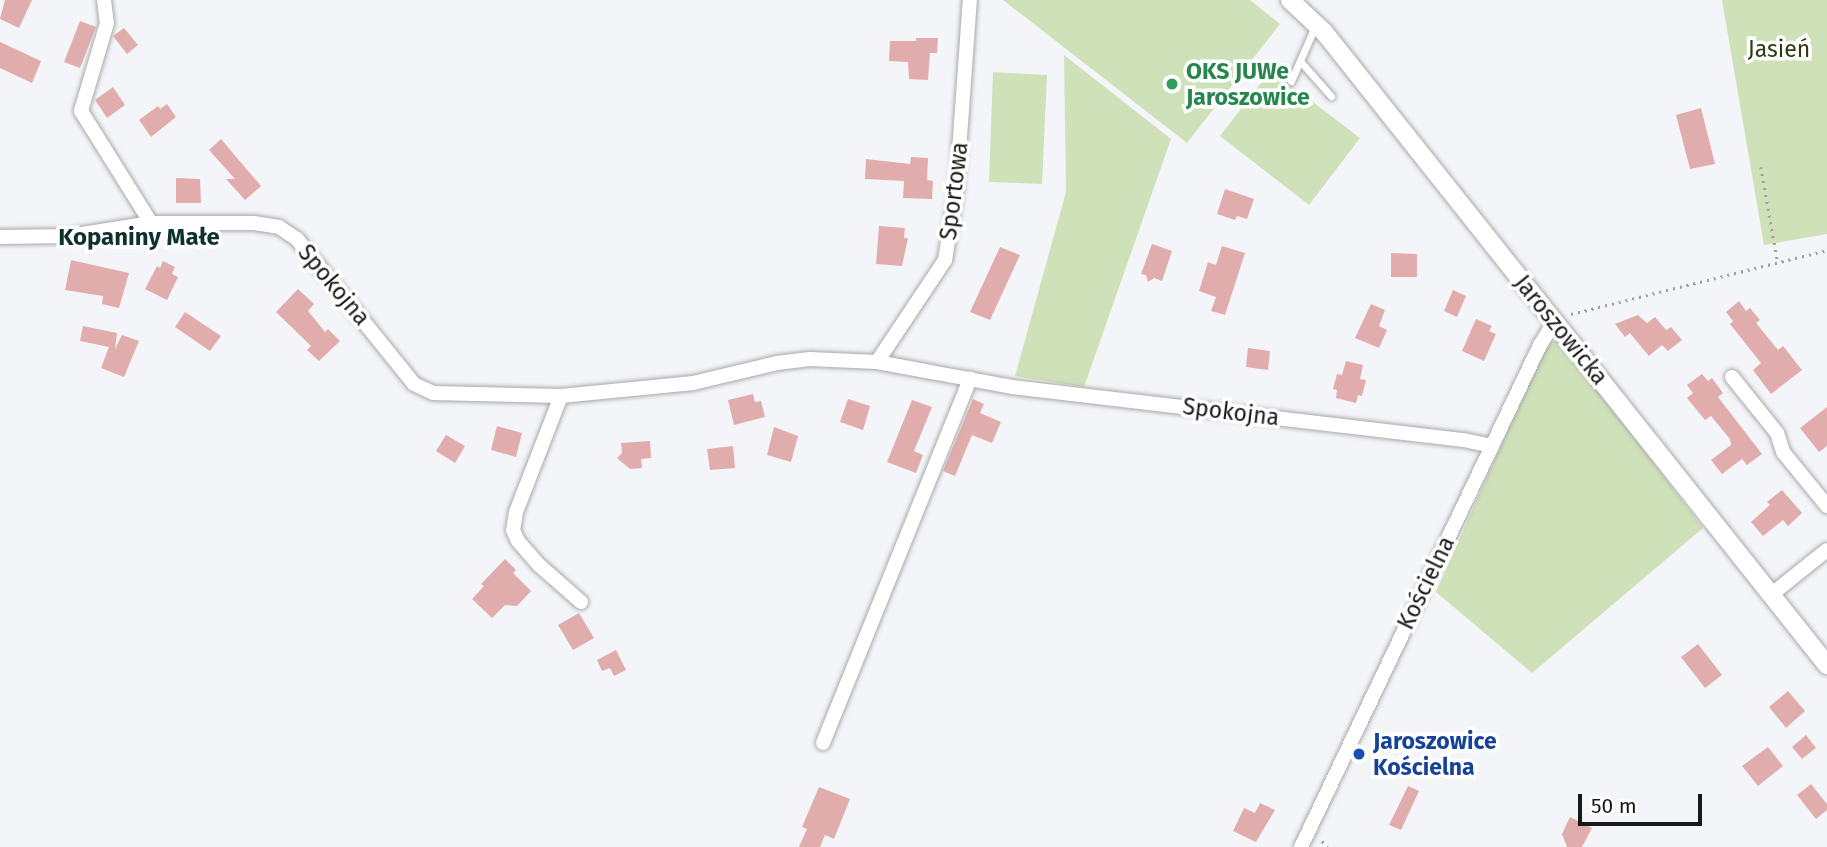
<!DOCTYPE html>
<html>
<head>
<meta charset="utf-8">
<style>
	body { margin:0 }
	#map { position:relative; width:1827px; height:847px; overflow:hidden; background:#f4f5f8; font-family:"Fira Sans",sans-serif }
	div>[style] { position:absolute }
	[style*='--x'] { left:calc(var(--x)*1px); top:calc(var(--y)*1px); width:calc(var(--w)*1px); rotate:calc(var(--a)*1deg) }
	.green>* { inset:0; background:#cfe1b9 }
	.building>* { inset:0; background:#e1adac }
	.path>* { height:2.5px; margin-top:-1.25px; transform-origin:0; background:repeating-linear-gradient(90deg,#9e9fa1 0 2px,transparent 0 7px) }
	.roads { filter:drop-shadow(0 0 2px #a9a9ac) drop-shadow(0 0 2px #a9a9ac) }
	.service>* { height:7px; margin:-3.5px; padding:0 3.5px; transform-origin:3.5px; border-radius:3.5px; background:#fff }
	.minor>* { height:14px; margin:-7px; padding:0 7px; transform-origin:7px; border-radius:7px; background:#fff }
	.tertiary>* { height:18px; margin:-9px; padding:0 9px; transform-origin:9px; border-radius:9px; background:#fff }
	.dots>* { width:19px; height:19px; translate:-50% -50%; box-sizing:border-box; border:4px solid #fff; border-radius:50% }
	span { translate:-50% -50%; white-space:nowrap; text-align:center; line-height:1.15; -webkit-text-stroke:7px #fff; paint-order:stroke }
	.park-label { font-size:23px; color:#2d3d0f }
	.leisure-label { font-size:23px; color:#27864d; font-weight:700 }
	.left { translate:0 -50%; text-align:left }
	.street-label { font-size:23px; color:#181819 }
	.transit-label { font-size:23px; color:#164399; font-weight:700 }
	.neighbourhood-label { font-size:24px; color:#0e312e; font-weight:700 }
	.scale { position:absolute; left:1578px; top:794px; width:124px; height:32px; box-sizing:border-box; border:4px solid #181819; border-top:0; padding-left:9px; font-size:21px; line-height:24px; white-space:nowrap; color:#181819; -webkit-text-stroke:5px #fff; paint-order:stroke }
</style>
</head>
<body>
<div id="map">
	<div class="green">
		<div style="clip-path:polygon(1003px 0,1250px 0,1280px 24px,1187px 143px)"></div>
		<div style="clip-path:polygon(1722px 0,1827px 0,1827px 234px,1764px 245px)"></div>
		<div style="clip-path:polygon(1064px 55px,1171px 139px,1084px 387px,1015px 376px,1066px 192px)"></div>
		<div style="clip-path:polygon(1271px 70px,1360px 138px,1309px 205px,1220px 136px)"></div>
		<div style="clip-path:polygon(993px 72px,1047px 75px,1042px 184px,989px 182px)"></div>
		<div style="clip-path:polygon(1559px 339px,1703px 528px,1532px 673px,1436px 592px,1545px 346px)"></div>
	</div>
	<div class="building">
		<div style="clip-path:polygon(5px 0,32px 0,19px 28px,0 19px)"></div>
		<div style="clip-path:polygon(80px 21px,96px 27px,80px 68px,64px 62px)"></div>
		<div style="clip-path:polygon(124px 28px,138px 45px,127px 54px,113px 36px)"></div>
		<div style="clip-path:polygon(916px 38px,938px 38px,937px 53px,930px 53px,928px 80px,909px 79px,908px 62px,889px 61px,890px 41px,916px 41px)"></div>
		<div style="clip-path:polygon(0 42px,41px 61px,32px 83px,0 68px)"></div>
		<div style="clip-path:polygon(113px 87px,125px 105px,107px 118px,95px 100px)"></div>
		<div style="clip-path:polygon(167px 104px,176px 117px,151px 137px,139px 120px,158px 106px,160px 109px)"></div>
		<div style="clip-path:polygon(1701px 108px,1715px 164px,1690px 169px,1676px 115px)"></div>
		<div style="clip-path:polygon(221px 139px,261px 186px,245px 200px,226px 179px,235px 179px,209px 150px)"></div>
		<div style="clip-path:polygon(911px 157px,928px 158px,927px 180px,933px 181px,932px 199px,903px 198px,904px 181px,865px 179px,866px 159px,910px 164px)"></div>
		<div style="clip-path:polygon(176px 178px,200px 179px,201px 203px,176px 203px)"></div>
		<div style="clip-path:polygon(1225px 189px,1254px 199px,1247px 219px,1237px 216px,1235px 220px,1217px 214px)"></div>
		<div style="clip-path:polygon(879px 226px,905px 228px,904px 238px,908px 238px,902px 266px,876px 264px)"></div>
		<div style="clip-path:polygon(1152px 244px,1172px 251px,1162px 281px,1154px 278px,1148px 282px,1146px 275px,1141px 274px)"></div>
		<div style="clip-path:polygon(1222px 246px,1245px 253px,1225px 315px,1211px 311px,1216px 297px,1199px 291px,1208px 262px,1216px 265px)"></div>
		<div style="clip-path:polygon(1000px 247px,1020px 255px,990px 320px,970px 312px)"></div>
		<div style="clip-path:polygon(1391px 253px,1417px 254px,1417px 277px,1391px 277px)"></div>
		<div style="clip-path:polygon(71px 260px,129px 273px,119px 308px,102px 304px,103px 296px,65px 290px)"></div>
		<div style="clip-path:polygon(163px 261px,175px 267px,172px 274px,178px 277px,167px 300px,145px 289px,157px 266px,160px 268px)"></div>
		<div style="clip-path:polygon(298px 289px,314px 304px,308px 311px,325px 332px,328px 329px,340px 341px,319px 361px,307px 350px,311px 346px,276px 312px)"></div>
		<div style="clip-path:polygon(1453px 290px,1466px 296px,1457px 317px,1444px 311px)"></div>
		<div style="clip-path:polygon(1739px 301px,1746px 311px,1750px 308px,1760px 320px,1756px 323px,1778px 350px,1783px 346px,1802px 370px,1771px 394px,1753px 370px,1761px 363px,1730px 324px,1733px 321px,1726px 312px)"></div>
		<div style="clip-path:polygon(1371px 304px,1385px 310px,1379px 326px,1387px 330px,1379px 348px,1355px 338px)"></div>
		<div style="clip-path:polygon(185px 312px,221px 336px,210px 351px,175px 327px)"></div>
		<div style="clip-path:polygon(1638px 315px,1647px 323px,1655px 317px,1666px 330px,1671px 327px,1682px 340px,1668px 351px,1662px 345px,1649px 356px,1630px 333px,1625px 337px,1615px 324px)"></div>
		<div style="clip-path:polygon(1476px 319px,1492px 326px,1489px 331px,1496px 334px,1484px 361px,1462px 351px)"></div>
		<div style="clip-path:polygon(83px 326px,117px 333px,115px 349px,122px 335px,139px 341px,124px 377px,101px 368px,109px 347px,80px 341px)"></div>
		<div style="clip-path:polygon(1248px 348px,1270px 351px,1268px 370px,1246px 367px)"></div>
		<div style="clip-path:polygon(1346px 361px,1363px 365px,1360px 379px,1366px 380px,1362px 396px,1358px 395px,1356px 403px,1336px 398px,1337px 390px,1333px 389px,1337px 374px,1342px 375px)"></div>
		<div style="clip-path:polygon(1702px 374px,1708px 381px,1712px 378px,1723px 393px,1718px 397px,1762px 454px,1747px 465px,1742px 459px,1722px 474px,1711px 460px,1731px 445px,1730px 439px,1711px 416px,1705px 420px,1687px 398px,1693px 393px,1687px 385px)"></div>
		<div style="clip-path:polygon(753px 394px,755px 402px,761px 401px,765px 417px,734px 425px,728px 400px)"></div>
		<div style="clip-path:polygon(848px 399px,870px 406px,863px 430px,840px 422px)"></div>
		<div style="clip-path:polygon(973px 399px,984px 404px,980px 413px,1001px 422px,992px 443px,972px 435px,955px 476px,943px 471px)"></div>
		<div style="clip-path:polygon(912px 400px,932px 407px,914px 451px,923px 455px,916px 473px,887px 462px)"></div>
		<div style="clip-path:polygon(1827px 407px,1827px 446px,1819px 452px,1800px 428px)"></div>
		<div style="clip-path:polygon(497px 426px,522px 433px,516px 457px,491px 450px)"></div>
		<div style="clip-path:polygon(774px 427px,798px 436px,791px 462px,767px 455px)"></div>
		<div style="clip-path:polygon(446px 435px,465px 446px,455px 463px,436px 451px)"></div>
		<div style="clip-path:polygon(650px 441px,651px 458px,641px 459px,642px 468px,630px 469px,617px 458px,622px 453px,621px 443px)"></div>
		<div style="clip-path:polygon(733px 446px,735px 468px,710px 470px,707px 449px)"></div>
		<div style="clip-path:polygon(1782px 490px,1802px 513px,1788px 526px,1783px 520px,1763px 536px,1751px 522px,1770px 505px,1767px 502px)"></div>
		<div style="clip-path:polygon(505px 559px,516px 570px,513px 573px,531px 591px,517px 606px,505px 605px,492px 618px,472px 599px,484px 586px,481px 584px)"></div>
		<div style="clip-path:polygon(579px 613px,594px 638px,573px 650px,558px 625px)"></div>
		<div style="clip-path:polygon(1698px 644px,1722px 675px,1705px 688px,1681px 657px)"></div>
		<div style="clip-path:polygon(616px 650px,626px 670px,614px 676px,610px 668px,602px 671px,597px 660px)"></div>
		<div style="clip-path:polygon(1788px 691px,1805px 711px,1786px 728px,1769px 707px)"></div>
		<div style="clip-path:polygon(1806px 735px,1816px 748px,1802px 759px,1792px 747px)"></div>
		<div style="clip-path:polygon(1768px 747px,1783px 766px,1758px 786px,1742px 766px)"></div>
		<div style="clip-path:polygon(1811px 784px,1827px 804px,1827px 810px,1816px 819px,1797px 795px)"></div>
		<div style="clip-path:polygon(1408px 786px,1419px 791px,1401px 830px,1389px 825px)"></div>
		<div style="clip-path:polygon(819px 787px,850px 799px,834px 839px,825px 835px,820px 847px,799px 847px,807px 829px,802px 827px)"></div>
		<div style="clip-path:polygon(1260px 803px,1275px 810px,1256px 842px,1233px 831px,1244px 808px,1255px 813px)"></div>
		<div style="clip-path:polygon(1570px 817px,1592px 828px,1582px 847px,1567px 847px,1562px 834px)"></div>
	</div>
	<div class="path">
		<div style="--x:1761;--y:167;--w:97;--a:80"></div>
		<div style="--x:1571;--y:314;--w:264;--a:-14"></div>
		<div style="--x:1322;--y:841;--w:8;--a:45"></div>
	</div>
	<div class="roads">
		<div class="service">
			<div style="--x:1300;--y:61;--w:47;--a:48.5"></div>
			<div style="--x:1291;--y:81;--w:62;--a:-66.3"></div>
		</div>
		<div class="minor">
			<div style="--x:104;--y:0;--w:23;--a:83"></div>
			<div style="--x:107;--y:23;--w:92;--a:106.5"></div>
			<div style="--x:81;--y:111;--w:132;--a:58"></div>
			<div style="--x:0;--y:237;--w:70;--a:-0.8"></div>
			<div style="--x:70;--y:236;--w:82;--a:-9.1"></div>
			<div style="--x:151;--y:223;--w:103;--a:0"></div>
			<div style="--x:254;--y:223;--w:25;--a:9"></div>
			<div style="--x:279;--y:227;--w:22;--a:34"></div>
			<div style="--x:297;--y:239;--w:186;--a:51.1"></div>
			<div style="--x:414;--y:384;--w:21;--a:25"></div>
			<div style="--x:433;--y:393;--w:128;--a:1.3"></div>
			<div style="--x:561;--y:396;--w:133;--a:-5.6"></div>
			<div style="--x:693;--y:383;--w:86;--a:-13.4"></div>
			<div style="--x:777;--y:363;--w:33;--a:-7"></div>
			<div style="--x:810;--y:359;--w:67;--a:2.6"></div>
			<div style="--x:877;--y:362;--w:137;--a:10.5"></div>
			<div style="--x:1012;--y:387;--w:455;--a:6.7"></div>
			<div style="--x:1464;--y:440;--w:29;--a:12"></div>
			<div style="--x:877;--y:362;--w:123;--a:-56.3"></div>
			<div style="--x:945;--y:260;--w:68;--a:-80.7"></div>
			<div style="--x:956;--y:193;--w:194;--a:-85.9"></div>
			<div style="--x:1732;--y:377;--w:72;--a:51.2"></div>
			<div style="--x:1777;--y:433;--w:20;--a:72"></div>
			<div style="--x:1783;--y:452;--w:70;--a:50.8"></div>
			<div style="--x:561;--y:396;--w:124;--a:111.2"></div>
			<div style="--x:516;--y:512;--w:18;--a:99"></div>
			<div style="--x:513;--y:530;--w:12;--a:66"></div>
			<div style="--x:518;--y:541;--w:32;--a:49"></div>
			<div style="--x:539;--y:565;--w:56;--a:41.4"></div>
			<div style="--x:1772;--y:594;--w:70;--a:-38.7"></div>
			<div style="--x:823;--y:743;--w:393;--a:-68"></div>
			<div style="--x:1301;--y:847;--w:556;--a:-64.54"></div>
			<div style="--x:1540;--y:345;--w:28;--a:-58"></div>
		</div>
		<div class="tertiary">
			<div style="--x:1290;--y:0;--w:47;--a:43.3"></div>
			<div style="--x:1324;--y:32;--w:809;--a:51.53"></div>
		</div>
	</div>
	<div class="dots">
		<div style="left:1172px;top:84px;background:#2e9e5b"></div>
		<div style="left:1359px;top:754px;background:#1a4fb4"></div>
	</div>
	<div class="park-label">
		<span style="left:1779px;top:49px">Jasień</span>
	</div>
	<div class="leisure-label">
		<span class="left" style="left:1186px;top:84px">OKS JUWe<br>Jaroszowice</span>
	</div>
	<div class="street-label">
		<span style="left:954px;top:191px;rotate:-83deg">Sportowa</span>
		<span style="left:334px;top:285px;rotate:50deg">Spokojna</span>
		<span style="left:1561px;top:330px;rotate:51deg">Jaroszowicka</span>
		<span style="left:1231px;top:412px;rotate:7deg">Spokojna</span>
		<span style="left:1426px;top:583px;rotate:-64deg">Kościelna</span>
	</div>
	<div class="transit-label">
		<span class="left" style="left:1373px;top:754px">Jaroszowice<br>Kościelna</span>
	</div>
	<div class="neighbourhood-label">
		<span style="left:139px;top:238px">Kopaniny Małe</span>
	</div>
	<div class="scale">50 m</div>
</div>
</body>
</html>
